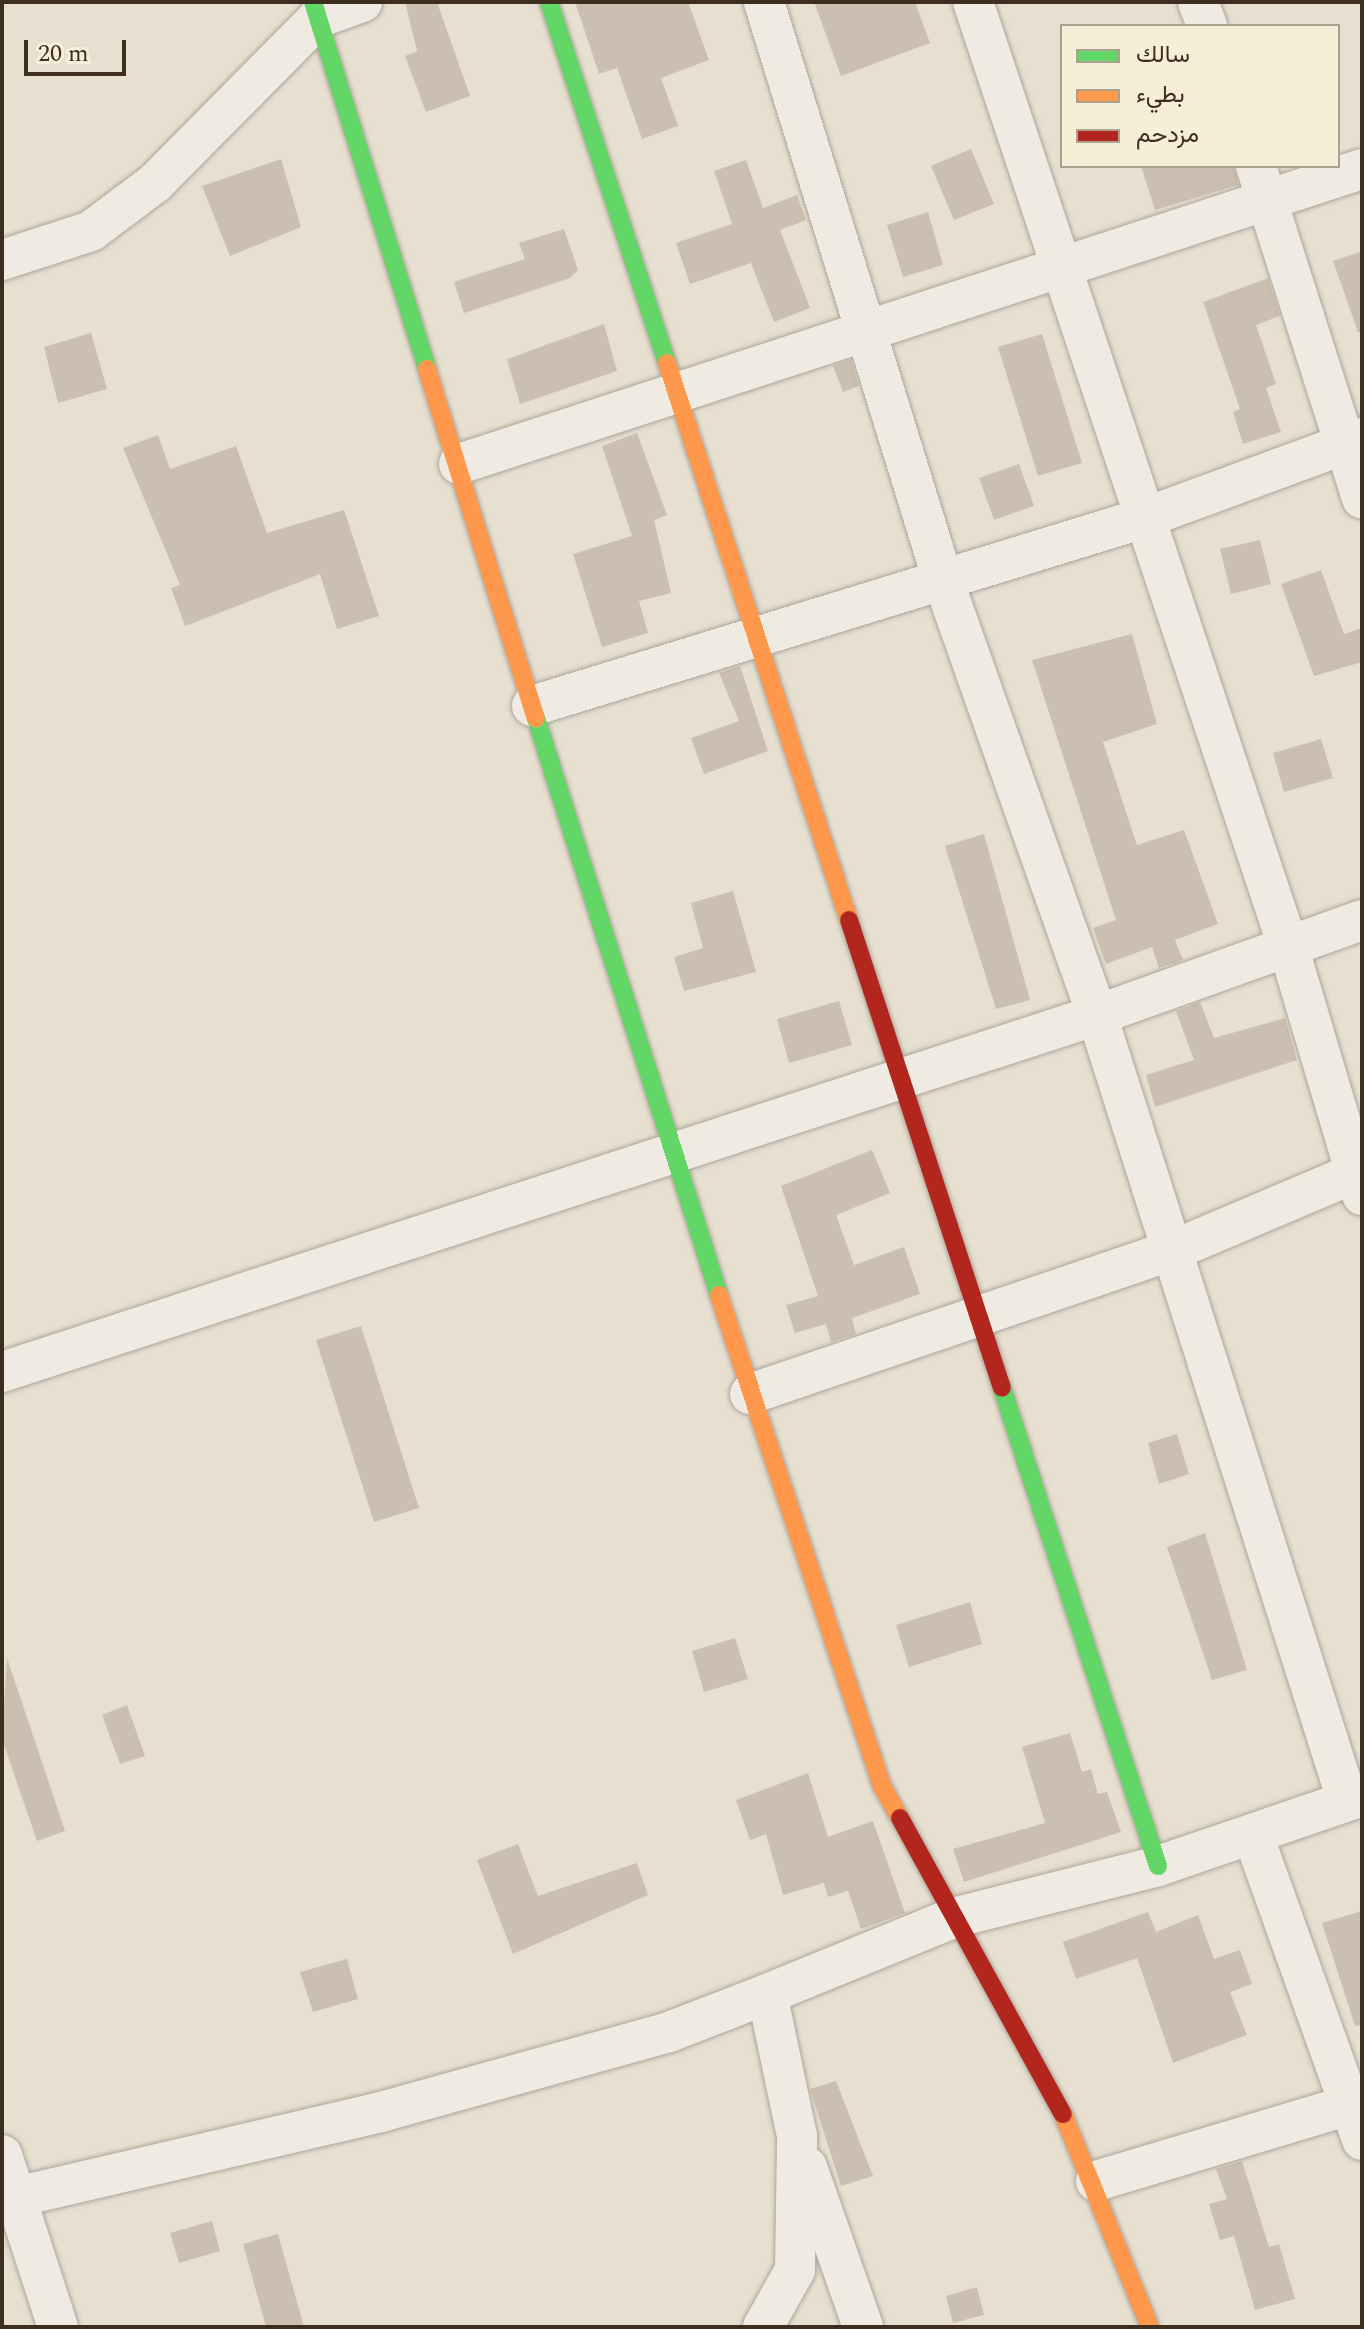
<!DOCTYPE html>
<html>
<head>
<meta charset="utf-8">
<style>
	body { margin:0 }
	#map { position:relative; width:1364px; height:2329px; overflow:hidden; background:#e7e0d1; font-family:Spectral,Vazirmatn,serif }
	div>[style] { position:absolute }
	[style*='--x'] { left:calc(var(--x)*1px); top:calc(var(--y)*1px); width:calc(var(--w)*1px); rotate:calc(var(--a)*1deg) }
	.building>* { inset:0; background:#cbbfb2 }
	.roads { filter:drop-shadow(0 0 2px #ada599) drop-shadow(0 0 2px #ada599) }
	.street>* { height:40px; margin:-20px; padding:0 20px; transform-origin:20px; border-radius:20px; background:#efebe3 }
	.fast>* { height:18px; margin:-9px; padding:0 9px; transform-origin:9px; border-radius:9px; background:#63d668 }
	.slow>* { height:18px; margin:-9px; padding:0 9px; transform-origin:9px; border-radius:9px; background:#ff974d }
	.jam>* { height:18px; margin:-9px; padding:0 9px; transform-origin:9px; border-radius:9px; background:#b3261e }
	span { translate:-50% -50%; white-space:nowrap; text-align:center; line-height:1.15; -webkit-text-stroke:6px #f7eed8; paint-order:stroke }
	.frame { position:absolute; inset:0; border:4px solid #3d2e20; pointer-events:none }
	.legend { position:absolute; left:1060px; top:24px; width:280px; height:144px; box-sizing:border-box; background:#f7eed8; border:2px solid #ada18e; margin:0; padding:10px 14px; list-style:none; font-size:24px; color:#3d2e20 }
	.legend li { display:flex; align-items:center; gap:16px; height:40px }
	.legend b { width:40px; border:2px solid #ada18e }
	.scale { position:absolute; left:24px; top:40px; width:102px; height:36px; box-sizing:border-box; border:4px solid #3d2e20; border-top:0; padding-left:10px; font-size:24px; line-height:28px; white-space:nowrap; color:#3d2e20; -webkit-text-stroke:6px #f7eed8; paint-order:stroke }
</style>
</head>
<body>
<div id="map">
	<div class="building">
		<div style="clip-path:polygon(405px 2px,437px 2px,470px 96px,426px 112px,405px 56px,417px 51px)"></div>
		<div style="clip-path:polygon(575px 2px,688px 2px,709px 60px,661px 78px,678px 126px,642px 139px,617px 68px,599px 74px)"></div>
		<div style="clip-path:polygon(814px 2px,915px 2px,930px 43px,841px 76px)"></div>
		<div style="clip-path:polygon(971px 149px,994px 204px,954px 220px,931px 166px)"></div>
		<div style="clip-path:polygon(281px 159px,301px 227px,230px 256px,202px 186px)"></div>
		<div style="clip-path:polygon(746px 160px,763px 208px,797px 195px,806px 220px,780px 230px,810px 308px,774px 322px,751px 263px,690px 284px,676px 243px,732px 224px,714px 171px)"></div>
		<div style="clip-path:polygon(1141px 166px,1234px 166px,1238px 185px,1155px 210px)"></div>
		<div style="clip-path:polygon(928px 212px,943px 265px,903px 277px,887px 225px)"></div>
		<div style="clip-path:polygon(564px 229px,578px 270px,570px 278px,464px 313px,454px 282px,525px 259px,519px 243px)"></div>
		<div style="clip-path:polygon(1362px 251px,1362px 332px,1358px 332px,1333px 261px)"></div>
		<div style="clip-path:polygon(1268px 278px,1280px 316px,1256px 325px,1276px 384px,1266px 388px,1281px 432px,1243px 444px,1233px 412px,1240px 409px,1203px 302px)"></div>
		<div style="clip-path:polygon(604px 324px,617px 371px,520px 404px,507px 359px)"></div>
		<div style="clip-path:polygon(91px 333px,107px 389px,58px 403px,44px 347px)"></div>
		<div style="clip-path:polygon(1042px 334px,1082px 463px,1038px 476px,998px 347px)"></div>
		<div style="clip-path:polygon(851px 360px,859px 386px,843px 392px,833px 366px)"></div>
		<div style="clip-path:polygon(637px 433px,667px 515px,654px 520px,671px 593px,639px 601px,648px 633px,602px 647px,573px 554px,632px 536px,602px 446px)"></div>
		<div style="clip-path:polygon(158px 435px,170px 469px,236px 446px,267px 533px,344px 510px,379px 616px,337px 629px,320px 574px,185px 626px,171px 588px,180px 585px,123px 448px)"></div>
		<div style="clip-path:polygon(1019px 464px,1034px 506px,994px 520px,979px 478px)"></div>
		<div style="clip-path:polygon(1260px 540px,1271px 584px,1231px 594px,1220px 549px)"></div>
		<div style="clip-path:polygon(1321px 570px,1344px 634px,1362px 628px,1362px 662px,1314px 676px,1281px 584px)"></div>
		<div style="clip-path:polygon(1132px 634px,1157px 724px,1103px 742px,1137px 845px,1184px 830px,1218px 924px,1175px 940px,1183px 960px,1159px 968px,1152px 947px,1106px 964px,1093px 928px,1116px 920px,1032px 660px)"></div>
		<div style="clip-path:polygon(740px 666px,768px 751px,704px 774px,691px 738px,739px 721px,719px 673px)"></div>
		<div style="clip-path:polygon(1321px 739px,1333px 778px,1284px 792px,1273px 753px)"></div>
		<div style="clip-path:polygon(984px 834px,1030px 1000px,996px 1009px,945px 846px)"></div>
		<div style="clip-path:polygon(733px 891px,756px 972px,684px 991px,674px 957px,703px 948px,691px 903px)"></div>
		<div style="clip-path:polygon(839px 1001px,852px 1045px,789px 1063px,777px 1019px)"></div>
		<div style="clip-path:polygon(1200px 1002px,1214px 1038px,1285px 1018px,1297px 1060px,1155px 1107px,1146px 1075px,1194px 1060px,1176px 1011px)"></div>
		<div style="clip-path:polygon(872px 1150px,890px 1193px,836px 1215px,854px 1265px,904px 1247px,920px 1294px,852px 1318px,856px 1334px,831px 1342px,826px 1324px,795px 1333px,786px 1305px,818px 1296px,781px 1186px)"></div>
		<div style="clip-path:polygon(361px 1326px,419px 1508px,374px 1522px,316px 1340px)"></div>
		<div style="clip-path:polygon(1177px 1434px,1189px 1474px,1159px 1484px,1148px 1443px)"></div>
		<div style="clip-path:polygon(1205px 1533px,1247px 1670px,1212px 1680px,1167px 1547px)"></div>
		<div style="clip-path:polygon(970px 1602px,982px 1644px,909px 1667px,896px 1625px)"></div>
		<div style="clip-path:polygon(735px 1638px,748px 1679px,704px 1692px,692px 1651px)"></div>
		<div style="clip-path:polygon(7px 1658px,65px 1831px,37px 1841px,2px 1739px)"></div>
		<div style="clip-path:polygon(127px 1705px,145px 1756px,120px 1764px,102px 1715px)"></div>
		<div style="clip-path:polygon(1070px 1733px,1082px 1772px,1091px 1769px,1098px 1794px,1107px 1792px,1121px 1832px,964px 1882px,953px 1849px,1045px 1823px,1022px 1747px)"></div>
		<div style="clip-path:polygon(808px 1773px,828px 1837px,873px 1821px,905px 1913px,861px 1929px,848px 1891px,828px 1897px,824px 1883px,783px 1895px,766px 1834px,750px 1840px,736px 1800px)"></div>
		<div style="clip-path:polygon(518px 1844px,538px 1896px,637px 1863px,648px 1895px,513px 1954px,477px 1860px)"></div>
		<div style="clip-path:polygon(1362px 1911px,1362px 2025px,1355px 2026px,1322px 1923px)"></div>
		<div style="clip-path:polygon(1148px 1912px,1156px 1932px,1198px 1915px,1214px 1959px,1240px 1950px,1252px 1984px,1230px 1992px,1247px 2035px,1173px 2063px,1137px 1958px,1076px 1979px,1063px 1942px)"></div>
		<div style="clip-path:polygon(347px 1959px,358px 1999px,313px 2012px,300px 1972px)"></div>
		<div style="clip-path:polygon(836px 2081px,873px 2176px,841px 2186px,810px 2089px)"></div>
		<div style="clip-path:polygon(1242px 2161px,1269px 2247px,1279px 2244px,1295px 2299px,1255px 2310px,1234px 2236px,1220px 2240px,1209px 2204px,1227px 2199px,1216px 2169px)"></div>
		<div style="clip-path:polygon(212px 2221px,220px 2251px,179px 2263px,170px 2233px)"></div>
		<div style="clip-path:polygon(278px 2234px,304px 2327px,266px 2327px,243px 2244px)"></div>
		<div style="clip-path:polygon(977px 2287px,984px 2315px,953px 2323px,946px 2296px)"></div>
	</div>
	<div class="roads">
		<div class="street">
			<div style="--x:764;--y:2;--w:602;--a:72.8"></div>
			<div style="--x:942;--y:577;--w:465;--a:70.5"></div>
			<div style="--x:1097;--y:1015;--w:824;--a:72.33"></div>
			<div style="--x:973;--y:2;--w:995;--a:71.55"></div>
			<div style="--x:1288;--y:946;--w:260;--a:73.4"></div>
			<div style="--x:1198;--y:2;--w:26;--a:69"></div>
			<div style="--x:1256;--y:166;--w:349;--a:72.3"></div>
			<div style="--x:2;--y:260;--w:94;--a:-18"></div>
			<div style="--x:91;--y:231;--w:80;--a:-36.9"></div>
			<div style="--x:155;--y:183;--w:232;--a:-45.3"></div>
			<div style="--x:318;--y:18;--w:47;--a:-20"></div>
			<div style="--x:459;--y:464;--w:950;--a:-18.09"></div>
			<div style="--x:532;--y:706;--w:640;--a:-17.08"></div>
			<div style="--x:1144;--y:518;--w:232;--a:-20.2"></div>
			<div style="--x:2;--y:1372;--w:1152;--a:-18.06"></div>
			<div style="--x:1097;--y:1015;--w:282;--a:-19.7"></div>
			<div style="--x:750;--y:1394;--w:445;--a:-18.8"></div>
			<div style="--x:1171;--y:1251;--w:207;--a:-23"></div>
			<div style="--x:1253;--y:1835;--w:324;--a:70.3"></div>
			<div style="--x:2;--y:2155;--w:181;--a:72"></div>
			<div style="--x:807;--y:2167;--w:170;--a:70.7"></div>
			<div style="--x:1096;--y:2181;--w:278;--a:-16.7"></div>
			<div style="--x:2;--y:2193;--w:15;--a:16"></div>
			<div style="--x:16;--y:2197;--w:375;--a:-13.1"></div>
			<div style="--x:381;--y:2112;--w:299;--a:-15.5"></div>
			<div style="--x:669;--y:2032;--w:105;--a:-21.2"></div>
			<div style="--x:763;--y:2327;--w:65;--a:-60.7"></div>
			<div style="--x:795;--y:2270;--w:134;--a:-89.1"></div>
			<div style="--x:797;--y:2136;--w:145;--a:-101.9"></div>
			<div style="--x:767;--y:1994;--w:201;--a:-22.2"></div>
			<div style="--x:953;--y:1918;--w:211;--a:-14.2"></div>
			<div style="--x:1158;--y:1866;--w:216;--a:-18.9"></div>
		</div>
		<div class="fast">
			<div style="--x:313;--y:2;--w:384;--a:72.7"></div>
			<div style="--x:549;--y:2;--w:380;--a:71.9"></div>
			<div style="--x:536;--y:718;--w:605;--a:72.4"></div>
			<div style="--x:1002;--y:1388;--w:503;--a:71.93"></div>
		</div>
		<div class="slow">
			<div style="--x:667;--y:363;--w:586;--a:71.91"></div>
			<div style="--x:427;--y:369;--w:366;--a:72.7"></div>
			<div style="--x:719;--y:1295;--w:517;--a:71.64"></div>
			<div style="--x:882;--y:1786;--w:37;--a:61"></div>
			<div style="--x:1063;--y:2114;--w:230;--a:67.8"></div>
		</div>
		<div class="jam">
			<div style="--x:849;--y:920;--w:492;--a:71.9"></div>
			<div style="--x:900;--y:1818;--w:338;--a:61.2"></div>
		</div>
	</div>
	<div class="frame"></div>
	<ul class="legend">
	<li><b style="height:10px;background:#63d668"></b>سالك</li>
	<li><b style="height:10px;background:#ff974d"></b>بطيء</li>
	<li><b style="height:10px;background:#b3261e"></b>مزدحم</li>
	</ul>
	<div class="scale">20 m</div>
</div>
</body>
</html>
